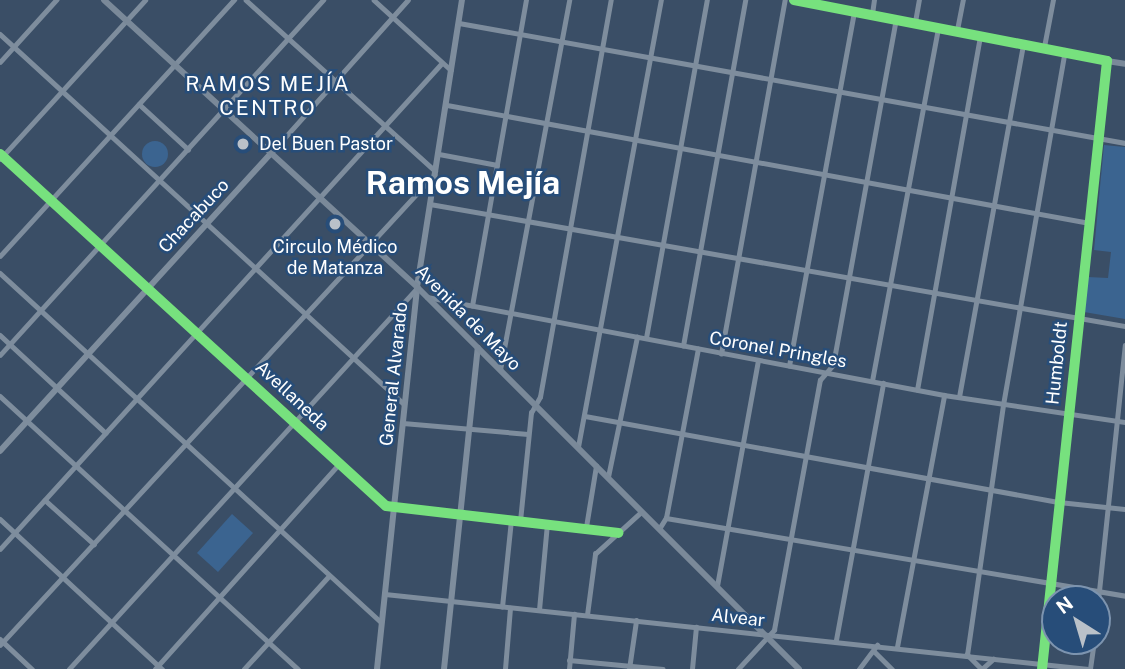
<!DOCTYPE html>
<html>
<head>
<meta charset="utf-8">
<style>
	body { margin:0 }
	#map { position:relative; width:1125px; height:669px; overflow:hidden; background:#3a4e66; font-family:"Public Sans",sans-serif }
	div>[style] { position:absolute }
	[style*='--x'] { left:calc(var(--x)*1px); top:calc(var(--y)*1px); width:calc(var(--w)*1px); rotate:calc(var(--a)*1deg) }
	.green>* { inset:0; background:#3b6490 }
	.round { border-radius:50% }
	.minor>* { height:4.5px; margin:-2.25px; padding:0 2.25px; transform-origin:2.25px; border-radius:2.25px; background:#7e8d9d }
	.tertiary>* { height:6px; margin:-3px; padding:0 3px; transform-origin:3px; border-radius:3px; background:#7e8d9d }
	.secondary>* { height:6px; margin:-3px; padding:0 3px; transform-origin:3px; border-radius:3px; background:#7a8999 }
	.cycleway>* { height:10px; margin:-5px; padding:0 5px; transform-origin:5px; border-radius:5px; background:#77e17e }
	.dots>* { width:19px; height:19px; translate:-50% -50%; box-sizing:border-box; border:4px solid #274d79; border-radius:50% }
	span { translate:-50% -50%; white-space:nowrap; text-align:center; line-height:1.15; -webkit-text-stroke:5px #274d79; paint-order:stroke }
	.poi-label { font-size:18px; color:#fff }
	.left { translate:0 -50%; text-align:left }
	.street-label { font-size:18px; color:#fff }
	.quarter-label { font-size:21px; color:#fff; letter-spacing:2px }
	.town-label { font-size:32px; color:#fff; font-weight:700 }
	.north { position:absolute; left:1041px; top:585px; width:70px; height:70px; box-sizing:border-box; background:#274d79; border:2px solid #7d94af; border-radius:50%; rotate:323deg; font-size:19px; font-weight:700; line-height:28px; text-align:center; color:#fff }
	.north::after { content:''; display:block; margin:auto; width:24px; height:32px; background:#bac1c9; clip-path:polygon(50% 0,100% 100%,50% 72%,0 100%) }
</style>
</head>
<body>
<div id="map">
	<div class="green">
		<div class="round" style="left:142px;top:141px;width:26px;height:26px"></div>
		<div style="clip-path:polygon(1104px 145px,1125px 147px,1125px 319px,1084px 312px,1088px 277px,1108px 278px,1111px 252px,1094px 250px)"></div>
		<div style="clip-path:polygon(232px 514px,253px 533px,218px 572px,197px 553px)"></div>
	</div>
	<div class="minor">
		<div style="--x:246;--y:0;--w:255;--a:42.1"></div>
		<div style="--x:374;--y:0;--w:104;--a:42.3"></div>
		<div style="--x:872;--y:14;--w:14;--a:-82"></div>
		<div style="--x:915;--y:22;--w:22;--a:-80"></div>
		<div style="--x:459;--y:23;--w:677;--a:10.21"></div>
		<div style="--x:957;--y:30;--w:31;--a:-79"></div>
		<div style="--x:0;--y:34;--w:548;--a:42.48"></div>
		<div style="--x:1044;--y:47;--w:48;--a:-79.2"></div>
		<div style="--x:0;--y:62;--w:84;--a:-47.9"></div>
		<div style="--x:139;--y:104;--w:67;--a:42.6"></div>
		<div style="--x:447;--y:105;--w:653;--a:10.41"></div>
		<div style="--x:271;--y:153;--w:205;--a:-48.2"></div>
		<div style="--x:0;--y:154;--w:522;--a:42.36"></div>
		<div style="--x:386;--y:506;--w:234;--a:6.6"></div>
		<div style="--x:439;--y:154;--w:59;--a:10.7"></div>
		<div style="--x:0;--y:159;--w:215;--a:-47.6"></div>
		<div style="--x:430;--y:204;--w:706;--a:9.96"></div>
		<div style="--x:0;--y:256;--w:347;--a:-47.6"></div>
		<div style="--x:0;--y:273;--w:517;--a:42.49"></div>
		<div style="--x:427;--y:297;--w:526;--a:10.73"></div>
		<div style="--x:944;--y:395;--w:183;--a:8.5"></div>
		<div style="--x:472;--y:306;--w:311;--a:-80"></div>
		<div style="--x:0;--y:335;--w:144;--a:42.8"></div>
		<div style="--x:646;--y:338;--w:343;--a:-79.8"></div>
		<div style="--x:683;--y:346;--w:352;--a:-79.8"></div>
		<div style="--x:721;--y:354;--w:360;--a:-79.8"></div>
		<div style="--x:0;--y:355;--w:480;--a:-47.7"></div>
		<div style="--x:789;--y:366;--w:360;--a:-79.6"></div>
		<div style="--x:500;--y:370;--w:376;--a:-79.4"></div>
		<div style="--x:872;--y:381;--w:359;--a:-79.4"></div>
		<div style="--x:917;--y:390;--w:360;--a:-79.9"></div>
		<div style="--x:0;--y:396;--w:404;--a:42.5"></div>
		<div style="--x:959;--y:397;--w:359;--a:-79.7"></div>
		<div style="--x:585;--y:416;--w:482;--a:10.3"></div>
		<div style="--x:1059;--y:502;--w:66;--a:6.1"></div>
		<div style="--x:403;--y:423;--w:125;--a:5"></div>
		<div style="--x:578;--y:447;--w:455;--a:-79.5"></div>
		<div style="--x:608;--y:477;--w:143;--a:-78.3"></div>
		<div style="--x:45;--y:500;--w:66;--a:41.9"></div>
		<div style="--x:666;--y:518;--w:466;--a:9.6"></div>
		<div style="--x:0;--y:519;--w:221;--a:42.8"></div>
		<div style="--x:520;--y:521;--w:109;--a:-84.2"></div>
		<div style="--x:531;--y:413;--w:18;--a:-61"></div>
		<div style="--x:540;--y:397;--w:403;--a:-79.9"></div>
		<div style="--x:586;--y:527;--w:62;--a:-80.7"></div>
		<div style="--x:659;--y:529;--w:13;--a:-58"></div>
		<div style="--x:666;--y:518;--w:172;--a:-79.3"></div>
		<div style="--x:0;--y:549;--w:656;--a:-47.72"></div>
		<div style="--x:717;--y:586;--w:229;--a:-79.7"></div>
		<div style="--x:385;--y:594;--w:707;--a:6.09"></div>
		<div style="--x:502;--y:607;--w:87;--a:-84.1"></div>
		<div style="--x:539;--y:610;--w:86;--a:-84.7"></div>
		<div style="--x:1097;--y:610;--w:266;--a:-84"></div>
		<div style="--x:587;--y:615;--w:62;--a:-82.5"></div>
		<div style="--x:595;--y:554;--w:62;--a:-42.4"></div>
		<div style="--x:0;--y:639;--w:44;--a:43.2"></div>
		<div style="--x:836;--y:640;--w:261;--a:-79.6"></div>
		<div style="--x:0;--y:645;--w:640;--a:-47.28"></div>
		<div style="--x:897;--y:647;--w:256;--a:-79.4"></div>
		<div style="--x:875;--y:652;--w:24;--a:45"></div>
		<div style="--x:569;--y:660;--w:94;--a:5.5"></div>
		<div style="--x:69;--y:669;--w:516;--a:-47.59"></div>
		<div style="--x:155;--y:669;--w:275;--a:-48.1"></div>
		<div style="--x:244;--y:669;--w:126;--a:-47.6"></div>
		<div style="--x:505;--y:669;--w:61;--a:-85.3"></div>
		<div style="--x:569;--y:669;--w:55;--a:-84.8"></div>
		<div style="--x:629;--y:669;--w:49;--a:-81.7"></div>
		<div style="--x:692;--y:669;--w:42;--a:-84.6"></div>
		<div style="--x:738;--y:669;--w:53;--a:-47.3"></div>
		<div style="--x:774;--y:630;--w:254;--a:-79.6"></div>
		<div style="--x:820;--y:380;--w:20;--a:-49"></div>
		<div style="--x:833;--y:365;--w:352;--a:-79.7"></div>
		<div style="--x:859;--y:669;--w:30;--a:-53"></div>
		<div style="--x:981;--y:669;--w:20;--a:-135"></div>
		<div style="--x:967;--y:655;--w:253;--a:-81.8"></div>
		<div style="--x:1003;--y:405;--w:360;--a:-80.1"></div>
		<div style="--x:982;--y:669;--w:15;--a:-42"></div>
		<div style="--x:1090;--y:669;--w:28;--a:-82"></div>
	</div>
	<div class="tertiary">
		<div style="--x:794;--y:0;--w:319;--a:11"></div>
		<div style="--x:1107;--y:61;--w:611;--a:96.1"></div>
		<div style="--x:0;--y:451;--w:403;--a:-47.7"></div>
		<div style="--x:377;--y:669;--w:384;--a:-84"></div>
		<div style="--x:417;--y:287;--w:291;--a:-81.1"></div>
		<div style="--x:444;--y:669;--w:323;--a:-84"></div>
	</div>
	<div class="secondary">
		<div style="--x:104;--y:0;--w:425;--a:42.5"></div>
		<div style="--x:417;--y:287;--w:540;--a:45"></div>
		<div style="--x:1107;--y:61;--w:18;--a:9"></div>
	</div>
	<div class="cycleway">
		<div style="--x:794;--y:0;--w:319;--a:11"></div>
		<div style="--x:1107;--y:61;--w:611;--a:96.1"></div>
		<div style="--x:0;--y:154;--w:522;--a:42.36"></div>
		<div style="--x:386;--y:506;--w:234;--a:6.6"></div>
	</div>
	<div class="dots">
		<div style="left:243px;top:144px;background:#bac1c9"></div>
		<div style="left:335px;top:224px;background:#bac1c9"></div>
	</div>
	<div class="poi-label">
		<span class="left" style="left:259px;top:144px">Del Buen Pastor</span>
		<span style="left:335px;top:258px">Circulo Médico<br>de Matanza</span>
	</div>
	<div class="street-label">
		<span style="left:194px;top:216px;rotate:-47deg">Chacabuco</span>
		<span style="left:468px;top:318px;rotate:45deg">Avenida de Mayo</span>
		<span style="left:778px;top:350px;rotate:10deg">Coronel Pringles</span>
		<span style="left:1057px;top:363px;rotate:-84deg">Humboldt</span>
		<span style="left:394px;top:374px;rotate:-84deg">General Alvarado</span>
		<span style="left:292px;top:396px;rotate:43deg">Avellaneda</span>
		<span style="left:738px;top:618px;rotate:6deg">Alvear</span>
	</div>
	<div class="quarter-label">
		<span style="left:268px;top:96px">RAMOS MEJÍA<br>CENTRO</span>
	</div>
	<div class="town-label">
		<span style="left:463px;top:183px">Ramos Mejía</span>
	</div>
	<div class="north">N</div>
</div>
</body>
</html>
